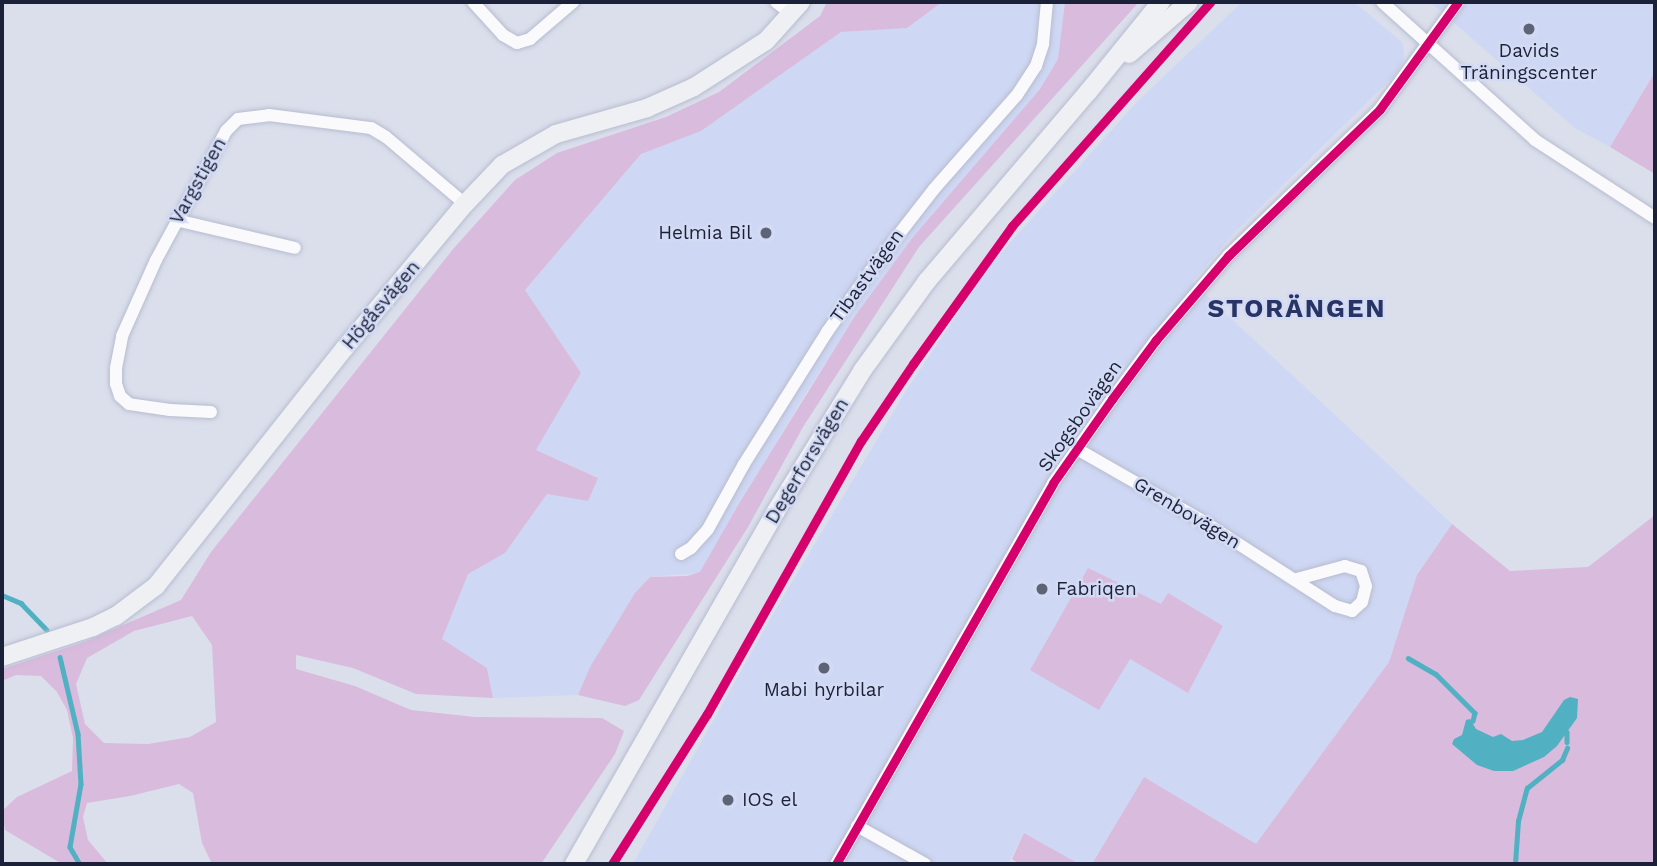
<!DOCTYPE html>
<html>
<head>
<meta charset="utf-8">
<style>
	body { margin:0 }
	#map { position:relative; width:1657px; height:866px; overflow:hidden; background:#dbdfec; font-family:"Work Sans",sans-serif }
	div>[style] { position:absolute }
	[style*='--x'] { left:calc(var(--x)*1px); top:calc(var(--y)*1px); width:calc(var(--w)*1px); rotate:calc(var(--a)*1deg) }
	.built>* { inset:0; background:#ced7f3 }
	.green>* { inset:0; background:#d9bbdd }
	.water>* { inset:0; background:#51b0c2 }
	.stream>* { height:4.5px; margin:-2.25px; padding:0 2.25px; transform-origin:2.25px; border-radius:2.25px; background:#51b0c2 }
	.roads { filter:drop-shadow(0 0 2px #b7bccf) drop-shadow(0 0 2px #b7bccf) }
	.street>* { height:12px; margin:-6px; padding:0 6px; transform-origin:6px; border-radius:6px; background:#fafafc }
	.secondary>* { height:18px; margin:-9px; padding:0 9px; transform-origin:9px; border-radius:9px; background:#eff0f4 }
	.cycleway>* { height:9px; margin:-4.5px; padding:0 4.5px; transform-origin:4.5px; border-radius:4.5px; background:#d6006c }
	.dots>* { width:19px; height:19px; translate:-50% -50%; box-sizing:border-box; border:4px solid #d3dbf4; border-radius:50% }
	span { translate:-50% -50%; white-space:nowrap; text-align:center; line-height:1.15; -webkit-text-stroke:5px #d3dbf4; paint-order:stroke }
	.poi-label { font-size:19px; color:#1b2138 }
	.right { translate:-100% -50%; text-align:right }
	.left { translate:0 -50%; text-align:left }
	.street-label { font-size:19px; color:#1b2138 }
	.district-label { font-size:26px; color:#293466; font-weight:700; letter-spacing:2px }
	.frame { position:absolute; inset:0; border:4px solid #1b2138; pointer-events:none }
</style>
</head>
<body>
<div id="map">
	<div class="built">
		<div style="clip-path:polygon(942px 2px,1065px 2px,1058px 59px,1040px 89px,913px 237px,855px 316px,801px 401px,700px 573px,649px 577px,635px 594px,590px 667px,578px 695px,493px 698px,487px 668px,442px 639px,468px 574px,505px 553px,547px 494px,588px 501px,597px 477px,536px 450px,581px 373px,525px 290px,641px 154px,701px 131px,841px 32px,907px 28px)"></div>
		<div style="clip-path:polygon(evenodd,1242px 2px,1354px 2px,1402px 42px,1404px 51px,1403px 62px,1395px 75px,1233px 234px,1192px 282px,1452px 524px,1417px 575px,1389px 662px,1256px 845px,1144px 777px,1092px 864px,1079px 864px,1024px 833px,1008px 864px,633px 864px,769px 621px,906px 391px,990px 265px,1137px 102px,1242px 2px,1167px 594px,1223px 626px,1188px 693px,1130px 659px,1167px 594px)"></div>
		<div style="clip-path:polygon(1430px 2px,1655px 2px,1655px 72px,1610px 147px,1575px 128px)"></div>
	</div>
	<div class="green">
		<div style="clip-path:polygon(evenodd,827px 2px,942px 2px,907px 28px,841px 32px,701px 131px,641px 154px,525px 290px,581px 373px,536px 450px,598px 478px,588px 501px,547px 494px,505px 553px,468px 574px,442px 639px,487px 668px,493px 698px,416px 694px,353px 668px,296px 655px,296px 669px,355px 686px,411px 710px,475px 717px,602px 718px,624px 731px,615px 754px,541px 864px,212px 864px,202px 843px,193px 793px,179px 784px,130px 796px,87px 803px,83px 817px,88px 840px,108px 864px,62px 864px,5px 830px,2px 811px,17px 797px,72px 771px,73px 738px,67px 710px,57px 692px,41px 676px,16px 675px,2px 681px,2px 669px,84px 642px,181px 600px,211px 552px,454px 248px,515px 180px,557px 153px,666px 117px,719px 92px,820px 16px,827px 2px,192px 616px,212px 645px,216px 722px,190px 737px,148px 744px,104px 743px,85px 724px,76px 684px,87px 658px,134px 631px,192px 616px)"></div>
		<div style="clip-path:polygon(1065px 2px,1139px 2px,919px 247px,803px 427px,748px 527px,639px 700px,625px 706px,578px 695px,590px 667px,635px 593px,650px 577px,687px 576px,700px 572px,737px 507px,855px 316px,913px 237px,1040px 89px,1058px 59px)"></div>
		<div style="clip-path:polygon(1655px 72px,1655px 174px,1610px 147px)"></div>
		<div style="clip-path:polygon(1655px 515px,1655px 864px,1092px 864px,1144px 777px,1256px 844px,1389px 662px,1417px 575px,1452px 524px,1510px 571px,1588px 567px)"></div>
		<div style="clip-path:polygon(1088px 568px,1161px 604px,1168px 593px,1223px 626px,1188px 693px,1130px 659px,1099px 710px,1030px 670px)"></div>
		<div style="clip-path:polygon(1024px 833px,1079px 864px,1019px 864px,1012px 859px)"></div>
	</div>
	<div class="water">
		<div style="clip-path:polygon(1570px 697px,1578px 699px,1577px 718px,1557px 746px,1544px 757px,1513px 771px,1494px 771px,1477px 765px,1452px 744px,1454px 739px,1462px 735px,1466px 720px,1470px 719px,1476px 729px,1493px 737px,1501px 734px,1512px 741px,1523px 740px,1542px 732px,1564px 700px)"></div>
	</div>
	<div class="stream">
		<div style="--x:2;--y:595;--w:21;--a:23"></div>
		<div style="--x:21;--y:603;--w:37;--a:46"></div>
		<div style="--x:60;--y:657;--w:79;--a:76.8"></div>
		<div style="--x:78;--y:734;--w:50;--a:86.6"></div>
		<div style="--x:81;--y:784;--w:64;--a:99.9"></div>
		<div style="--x:70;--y:847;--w:20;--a:60"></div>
		<div style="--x:1408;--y:658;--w:32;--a:30"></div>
		<div style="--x:1436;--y:674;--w:55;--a:45"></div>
		<div style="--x:1475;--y:713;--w:8;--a:104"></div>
		<div style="--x:1567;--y:732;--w:10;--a:90"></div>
		<div style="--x:1515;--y:864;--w:43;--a:-86"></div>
		<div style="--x:1518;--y:821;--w:34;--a:-75"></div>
		<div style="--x:1527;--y:788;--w:45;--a:-38.7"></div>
		<div style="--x:1562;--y:760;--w:13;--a:-67"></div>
	</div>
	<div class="roads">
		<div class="street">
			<div style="--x:473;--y:2;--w:45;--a:47.7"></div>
			<div style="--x:503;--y:35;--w:16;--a:30"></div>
			<div style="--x:517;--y:43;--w:14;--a:-17"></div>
			<div style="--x:530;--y:39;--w:57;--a:-40.7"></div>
			<div style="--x:776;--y:2;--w:20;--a:37"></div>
			<div style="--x:1382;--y:2;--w:206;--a:42"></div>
			<div style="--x:1535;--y:140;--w:143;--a:33"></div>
			<div style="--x:176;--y:220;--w:122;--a:13.2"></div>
			<div style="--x:211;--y:412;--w:41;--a:-177.2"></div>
			<div style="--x:170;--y:410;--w:41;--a:-171.7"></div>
			<div style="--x:129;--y:404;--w:12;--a:-138"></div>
			<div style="--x:120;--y:396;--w:13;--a:-108"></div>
			<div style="--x:116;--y:384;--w:16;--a:-90"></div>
			<div style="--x:116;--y:368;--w:33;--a:-79"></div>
			<div style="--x:122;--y:336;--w:83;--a:-65.9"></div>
			<div style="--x:156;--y:260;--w:147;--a:-61.5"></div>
			<div style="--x:226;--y:131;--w:17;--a:-45"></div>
			<div style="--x:238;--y:119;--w:31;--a:-7"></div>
			<div style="--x:269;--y:115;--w:103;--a:7.3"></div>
			<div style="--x:371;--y:128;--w:17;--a:31"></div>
			<div style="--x:386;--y:137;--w:104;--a:40.3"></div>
			<div style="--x:1077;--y:449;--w:149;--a:29.8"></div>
			<div style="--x:1206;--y:523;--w:153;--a:32.8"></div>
			<div style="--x:1335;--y:606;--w:18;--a:16"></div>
			<div style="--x:1352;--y:611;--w:13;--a:-42"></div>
			<div style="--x:1362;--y:602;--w:16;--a:-76"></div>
			<div style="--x:1366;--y:586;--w:16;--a:-108"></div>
			<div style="--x:1361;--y:571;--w:17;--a:-163"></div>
			<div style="--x:1345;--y:566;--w:50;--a:164.8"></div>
			<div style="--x:681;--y:554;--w:12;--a:-31"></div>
			<div style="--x:691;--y:548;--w:25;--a:-48"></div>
			<div style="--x:708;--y:529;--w:74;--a:-61"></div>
			<div style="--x:744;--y:464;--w:156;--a:-57.8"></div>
			<div style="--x:827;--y:332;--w:76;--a:-54.6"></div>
			<div style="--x:871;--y:270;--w:103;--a:-52.1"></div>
			<div style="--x:934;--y:189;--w:125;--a:-48.6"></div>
			<div style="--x:1017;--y:95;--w:35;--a:-57"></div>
			<div style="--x:1036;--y:66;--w:23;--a:-72"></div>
			<div style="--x:1043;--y:44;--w:42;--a:-84.6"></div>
			<div style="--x:857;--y:826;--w:78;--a:29.2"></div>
			<div style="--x:836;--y:864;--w:438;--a:-60.3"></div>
			<div style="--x:1053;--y:483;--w:103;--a:-54.9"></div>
			<div style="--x:1112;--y:399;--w:74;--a:-53.3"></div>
			<div style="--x:1156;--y:340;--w:111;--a:-49.4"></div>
			<div style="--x:1228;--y:256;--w:211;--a:-44"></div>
			<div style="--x:1380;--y:109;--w:132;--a:-53.9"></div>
		</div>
		<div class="secondary">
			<div style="--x:1129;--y:54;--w:79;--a:-40.9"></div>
			<div style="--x:2;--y:657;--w:96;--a:-18.2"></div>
			<div style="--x:93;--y:627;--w:25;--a:-26"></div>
			<div style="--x:116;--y:616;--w:50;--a:-36.9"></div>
			<div style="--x:156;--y:586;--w:303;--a:-51.6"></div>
			<div style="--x:344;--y:349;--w:189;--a:-50.2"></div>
			<div style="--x:465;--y:204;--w:54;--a:-46.5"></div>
			<div style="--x:502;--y:165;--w:62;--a:-29.9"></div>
			<div style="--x:556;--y:134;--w:95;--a:-15.9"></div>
			<div style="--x:647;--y:108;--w:51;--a:-24.1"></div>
			<div style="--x:694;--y:87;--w:85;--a:-32.6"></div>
			<div style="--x:766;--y:41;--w:52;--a:-48.1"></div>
			<div style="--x:574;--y:864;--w:407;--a:-60.2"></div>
			<div style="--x:776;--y:511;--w:164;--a:-58.4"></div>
			<div style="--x:862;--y:371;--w:111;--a:-54.2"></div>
			<div style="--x:927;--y:281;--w:248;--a:-49.6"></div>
			<div style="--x:1088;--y:92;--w:116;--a:-51"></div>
		</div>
	</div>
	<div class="cycleway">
		<div style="--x:612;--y:864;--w:178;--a:-57.7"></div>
		<div style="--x:707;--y:714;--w:313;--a:-60.6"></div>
		<div style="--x:861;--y:441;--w:93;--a:-56"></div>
		<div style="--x:913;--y:364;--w:170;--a:-54.3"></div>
		<div style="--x:1012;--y:226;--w:299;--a:-48.5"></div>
		<div style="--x:836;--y:864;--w:438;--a:-60.3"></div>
		<div style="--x:1053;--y:483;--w:103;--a:-54.9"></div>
		<div style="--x:1112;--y:399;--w:74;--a:-53.3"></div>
		<div style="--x:1156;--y:340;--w:111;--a:-49.4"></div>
		<div style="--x:1228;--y:256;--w:211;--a:-44"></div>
		<div style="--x:1380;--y:109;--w:132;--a:-53.9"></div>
	</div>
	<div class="dots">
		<div style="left:1529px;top:29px;background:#5e6477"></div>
		<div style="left:766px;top:233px;background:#5e6477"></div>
		<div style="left:1042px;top:589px;background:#5e6477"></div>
		<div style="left:824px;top:668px;background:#5e6477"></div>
		<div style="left:728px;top:800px;background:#5e6477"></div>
	</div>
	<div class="poi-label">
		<span style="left:1529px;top:62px">Davids<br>Träningscenter</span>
		<span class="right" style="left:752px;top:233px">Helmia Bil</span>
		<span class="left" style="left:1056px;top:589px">Fabriqen</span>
		<span style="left:824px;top:690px">Mabi hyrbilar</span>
		<span class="left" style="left:742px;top:800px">IOS el</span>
	</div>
	<div class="street-label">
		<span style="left:198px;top:181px;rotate:-61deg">Vargstigen</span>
		<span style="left:867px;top:276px;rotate:-54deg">Tibastvägen</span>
		<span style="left:381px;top:305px;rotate:-50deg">Högåsvägen</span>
		<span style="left:1080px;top:416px;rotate:-55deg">Skogsbovägen</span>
		<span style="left:807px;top:461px;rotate:-59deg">Degerforsvägen</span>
		<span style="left:1187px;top:513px;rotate:31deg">Grenbovägen</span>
	</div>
	<div class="district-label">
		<span style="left:1297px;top:309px">STORÄNGEN</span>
	</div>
	<div class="frame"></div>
</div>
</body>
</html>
